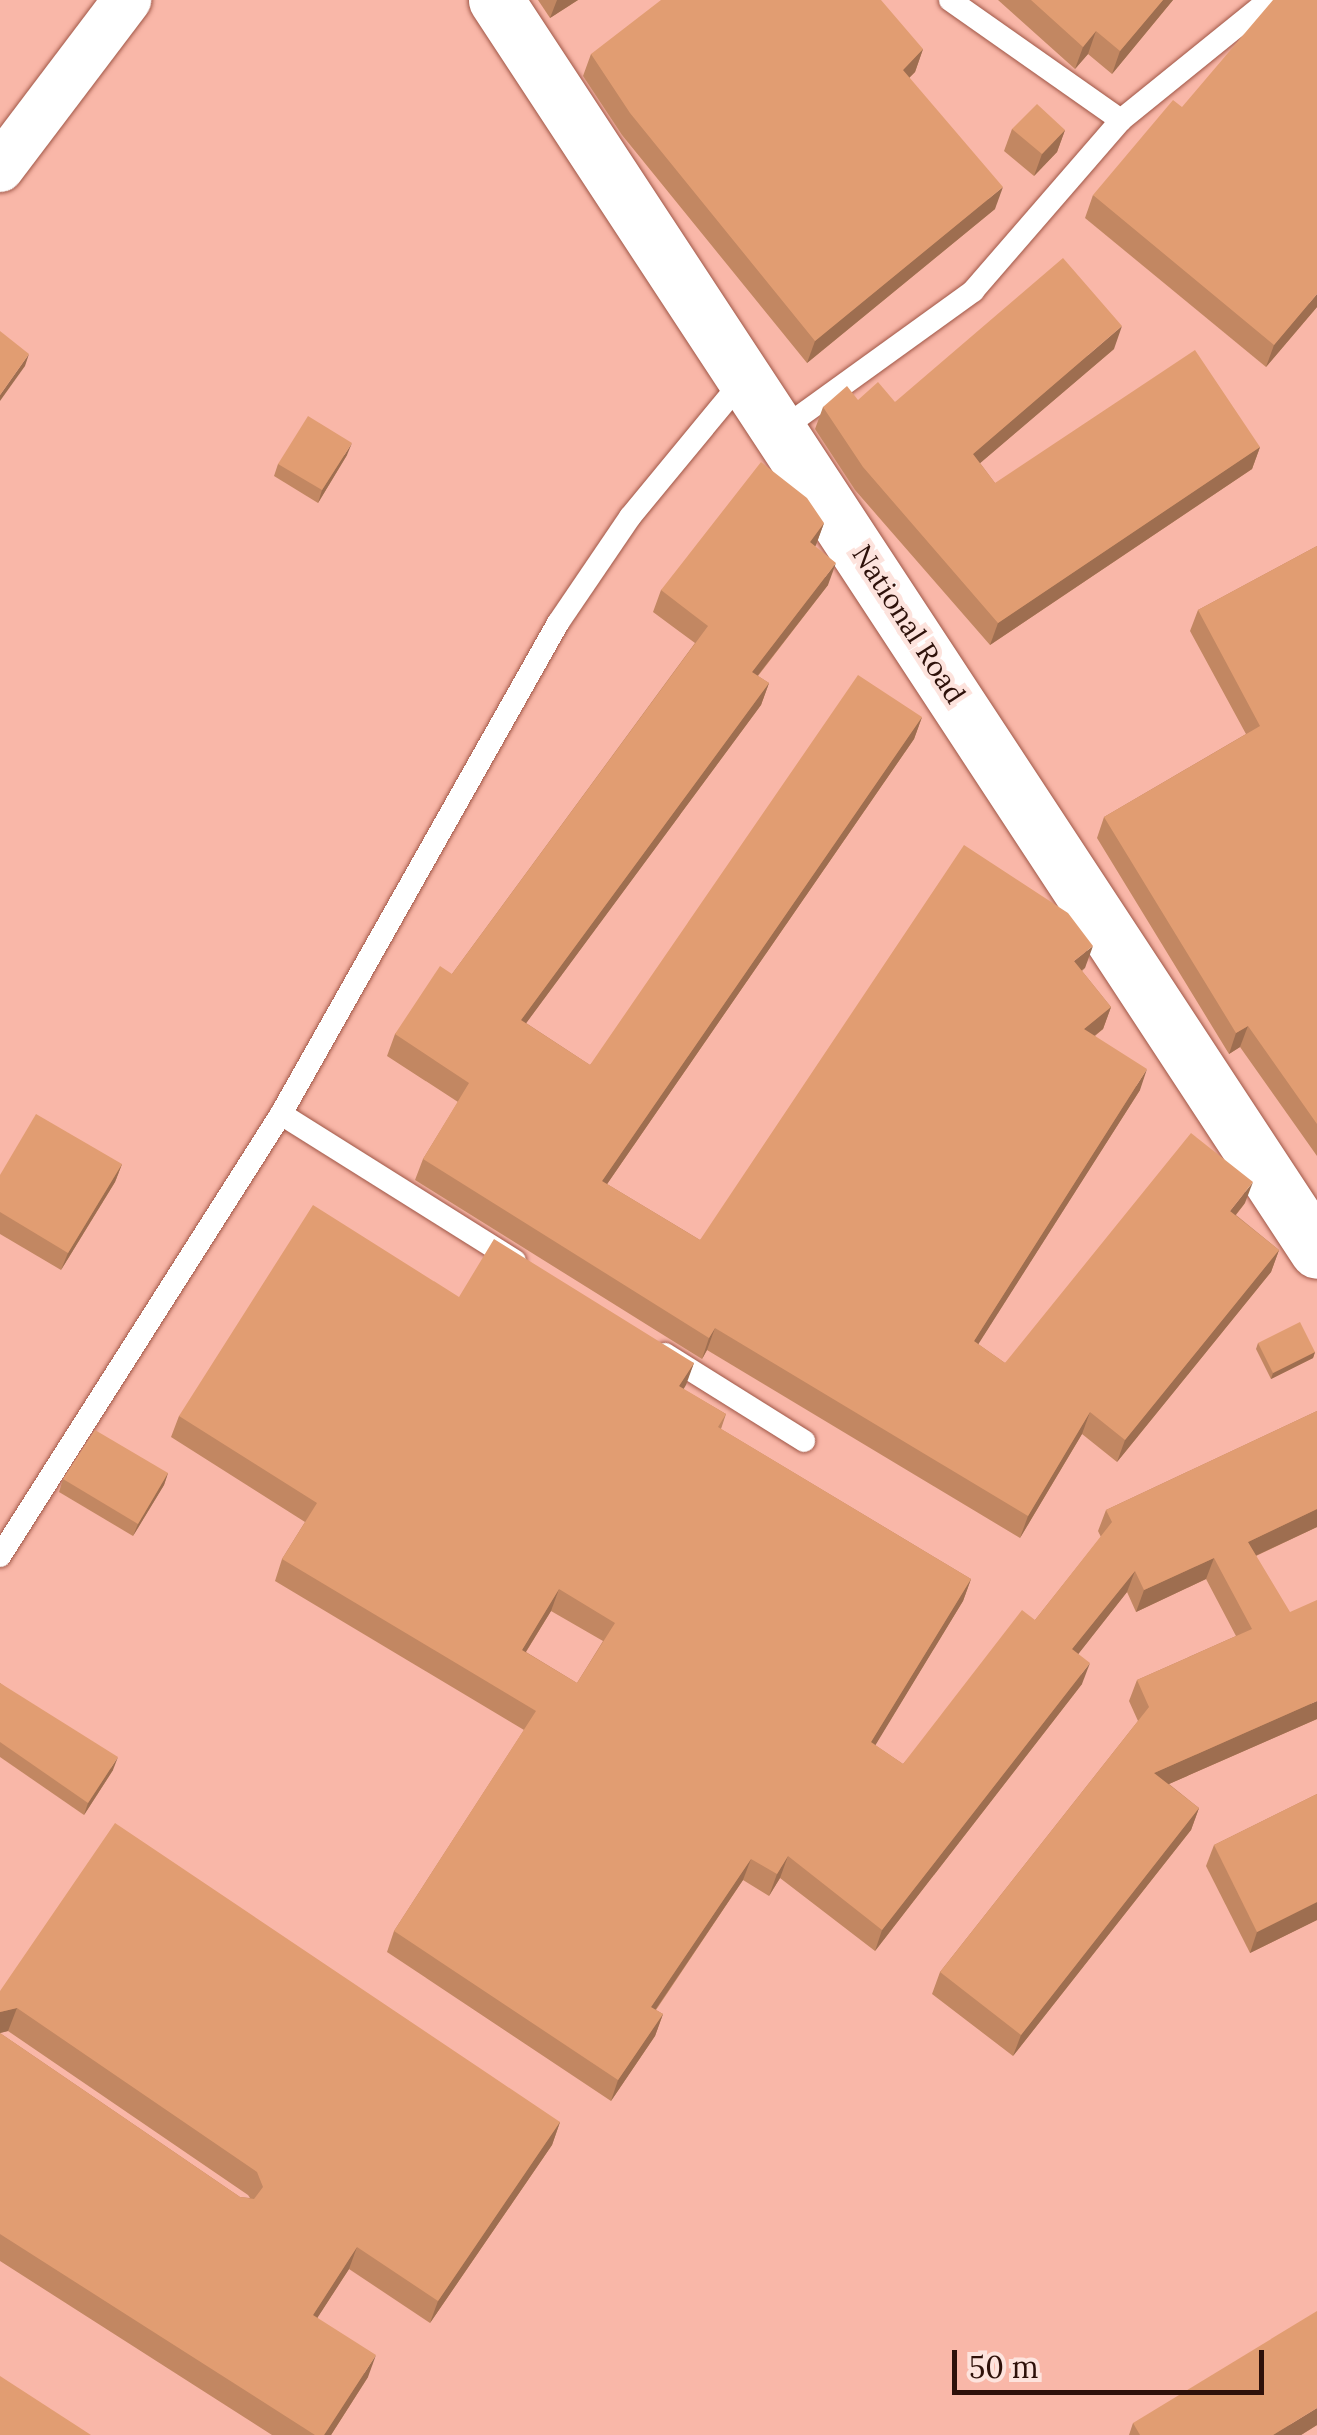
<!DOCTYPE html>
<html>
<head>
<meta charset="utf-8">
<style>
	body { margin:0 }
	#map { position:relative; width:1317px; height:2435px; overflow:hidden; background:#f9b7a8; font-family:Lora,serif }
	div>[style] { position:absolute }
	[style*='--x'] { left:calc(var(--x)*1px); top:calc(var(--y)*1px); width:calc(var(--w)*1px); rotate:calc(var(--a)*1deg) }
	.roads { filter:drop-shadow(0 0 2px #9f5646) drop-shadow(0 0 2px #9f5646) }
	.service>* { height:22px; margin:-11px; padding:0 11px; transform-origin:11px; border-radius:11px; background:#fff }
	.minor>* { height:48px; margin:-24px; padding:0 24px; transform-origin:24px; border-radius:24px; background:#fff }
	.secondary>* { height:55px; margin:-27.5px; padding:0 27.5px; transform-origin:27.5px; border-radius:27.5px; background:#fff }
	.wall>* { inset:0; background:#c28762 }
	.shaded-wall>* { inset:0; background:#9e6e50 }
	.building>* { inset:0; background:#e19d72 }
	span { translate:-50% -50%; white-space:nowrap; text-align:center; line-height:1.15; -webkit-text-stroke:9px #fde3dd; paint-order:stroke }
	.street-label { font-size:28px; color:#2e110a }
	.scale { position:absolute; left:952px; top:2350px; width:312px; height:45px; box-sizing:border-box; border:5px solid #2e110a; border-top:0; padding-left:12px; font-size:30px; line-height:35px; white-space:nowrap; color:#2e110a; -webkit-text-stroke:8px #fde3dd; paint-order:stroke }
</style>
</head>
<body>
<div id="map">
	<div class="roads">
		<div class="service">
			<div style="--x:950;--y:0;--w:209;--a:35.1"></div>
			<div style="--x:782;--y:429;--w:236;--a:-35.8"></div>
			<div style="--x:973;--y:291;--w:226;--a:-49.1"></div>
			<div style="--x:1121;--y:120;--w:191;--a:-39"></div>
			<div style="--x:281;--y:1114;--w:276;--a:32.1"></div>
			<div style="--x:665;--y:1354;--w:164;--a:32"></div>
			<div style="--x:0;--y:1556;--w:524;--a:-57.55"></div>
			<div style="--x:281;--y:1114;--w:564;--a:-60.57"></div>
			<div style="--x:558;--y:623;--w:128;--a:-55.8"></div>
			<div style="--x:630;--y:517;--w:178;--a:-50.5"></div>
		</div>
		<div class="minor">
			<div style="--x:0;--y:168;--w:211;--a:-52.9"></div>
		</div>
		<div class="secondary">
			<div style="--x:496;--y:0;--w:1496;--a:56.72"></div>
		</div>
	</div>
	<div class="wall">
		<div style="clip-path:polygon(538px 0,578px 0,550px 18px)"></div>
		<div style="clip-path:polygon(998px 0,1173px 0,1112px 74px,1088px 54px,1075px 69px)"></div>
		<div style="clip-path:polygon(923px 49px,915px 72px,909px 78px,995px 209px,807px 363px,622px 135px,583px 76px,591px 54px)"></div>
		<div style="clip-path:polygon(1012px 129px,1065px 130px,1057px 152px,1034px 176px,1004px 151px)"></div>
		<div style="clip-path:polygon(1093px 195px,1317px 307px,1266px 367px,1085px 218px)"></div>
		<div style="clip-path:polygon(1114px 349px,980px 463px,995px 483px,1260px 447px,1252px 469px,990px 645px,855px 490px,815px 429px,823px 407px,858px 400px,895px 402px)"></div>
		<div style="clip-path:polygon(347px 455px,318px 503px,274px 476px,278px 464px)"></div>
		<div style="clip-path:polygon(824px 523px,815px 547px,828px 585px,758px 676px,769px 683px,761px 705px,526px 1023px,590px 1065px,922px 717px,914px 739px,607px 1184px,700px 1240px,1085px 968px,1082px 971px,1111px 1007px,1103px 1029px,1095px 1036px,1140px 1090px,978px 1344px,1005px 1363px,1245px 1203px,1236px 1215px,1279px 1250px,1271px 1272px,1117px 1462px,1082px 1434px,1020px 1538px,707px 1350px,702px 1359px,415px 1180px,423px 1159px,458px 1102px,387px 1056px,395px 1034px,452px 974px,695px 643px,653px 612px,661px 590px)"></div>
		<div style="clip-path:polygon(1317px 546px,1317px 1156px,1240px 1047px,1229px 1054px,1097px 838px,1104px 817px,1246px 734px,1190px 631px,1198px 610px)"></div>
		<div style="clip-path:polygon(122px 1164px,115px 1182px,61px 1270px,0 1234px,0 1175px)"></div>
		<div style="clip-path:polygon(evenodd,459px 1297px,694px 1363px,683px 1389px,726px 1414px,721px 1429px,971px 1579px,963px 1601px,875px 1745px,903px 1764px,1035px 1620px,1101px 1537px,1098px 1531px,1106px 1510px,1317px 1411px,1317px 1527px,1256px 1556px,1317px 1719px,1169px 1784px,1199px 1808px,1191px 1830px,1013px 2056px,932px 1994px,940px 1972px,1138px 1721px,1129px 1701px,1137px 1680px,1236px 1636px,1206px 1579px,1136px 1612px,1127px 1592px,1078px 1654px,1082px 1684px,875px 1951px,780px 1878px,769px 1896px,743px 1880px,656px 2010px,663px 2014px,655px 2036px,611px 2101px,387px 1952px,394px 1931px,524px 1730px,275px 1581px,282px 1559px,305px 1522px,171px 1437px,179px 1416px,459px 1297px,551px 1611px,603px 1641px,577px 1683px,526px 1652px,551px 1611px)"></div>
		<div style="clip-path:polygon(1258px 1343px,1315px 1352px,1313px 1358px,1271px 1379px,1256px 1349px)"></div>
		<div style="clip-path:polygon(168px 1473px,164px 1485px,133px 1536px,59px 1492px,63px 1479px)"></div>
		<div style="clip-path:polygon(0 1683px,113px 1770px,84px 1815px,0 1757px)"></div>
		<div style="clip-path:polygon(1317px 1794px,1317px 1920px,1250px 1953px,1206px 1866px,1214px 1845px)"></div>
		<div style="clip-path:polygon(0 1991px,560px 2122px,552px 2145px,430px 2323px,349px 2269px,317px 2318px,368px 2377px,331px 2435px,272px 2435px,0 2261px,0 2033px,240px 2197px,250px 2198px,248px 2195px,8px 2031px,0 2033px)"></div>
		<div style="clip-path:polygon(1133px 2423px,1317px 2425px,1301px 2435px,1129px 2435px)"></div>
	</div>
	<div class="shaded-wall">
		<div style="clip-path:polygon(557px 0,578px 0,550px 18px)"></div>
		<div style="clip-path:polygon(1163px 0,1173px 0,1112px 74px,1120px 51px)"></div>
		<div style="clip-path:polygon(1096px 31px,1088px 54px,1075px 69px,1083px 47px)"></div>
		<div style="clip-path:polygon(923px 49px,915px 72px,895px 92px,903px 70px)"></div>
		<div style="clip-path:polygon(1065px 130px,1057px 152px,1034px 176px,1042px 154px)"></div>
		<div style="clip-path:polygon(1003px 187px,995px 209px,807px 363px,815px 341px)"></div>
		<div style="clip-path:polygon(1317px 294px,1317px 307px,1266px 367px,1274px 345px)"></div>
		<div style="clip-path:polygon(1122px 326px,1114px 349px,965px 476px,973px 454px)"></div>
		<div style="clip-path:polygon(29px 354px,25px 366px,0 401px,0 395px)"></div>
		<div style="clip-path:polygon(352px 443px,347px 455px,318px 503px,322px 490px)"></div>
		<div style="clip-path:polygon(1260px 447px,1252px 469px,990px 645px,998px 623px)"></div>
		<div style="clip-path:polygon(824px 523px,816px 545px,802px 564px,810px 542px)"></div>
		<div style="clip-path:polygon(836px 563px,828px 585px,744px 693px,752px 672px)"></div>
		<div style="clip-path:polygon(769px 683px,761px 705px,513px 1041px,521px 1020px)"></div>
		<div style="clip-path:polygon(922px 717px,914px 739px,594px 1203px,602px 1181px)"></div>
		<div style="clip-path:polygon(1093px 946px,1085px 968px,1066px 982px,1074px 961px)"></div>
		<div style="clip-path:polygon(1111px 1007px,1103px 1029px,1076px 1050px,1084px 1029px)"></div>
		<div style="clip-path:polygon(1248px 1026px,1240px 1047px,1229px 1054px,1236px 1033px)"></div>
		<div style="clip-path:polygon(1147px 1069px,1140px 1090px,967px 1362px,974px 1341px)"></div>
		<div style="clip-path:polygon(122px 1164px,115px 1182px,61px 1270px,68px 1253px)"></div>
		<div style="clip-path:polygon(1253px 1182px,1245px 1203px,1222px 1232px,1230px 1211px)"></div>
		<div style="clip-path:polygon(1279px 1250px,1271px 1272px,1117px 1462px,1125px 1440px)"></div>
		<div style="clip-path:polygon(715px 1328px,707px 1350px,702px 1359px,709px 1338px)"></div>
		<div style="clip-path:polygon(1315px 1352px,1313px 1358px,1271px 1379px,1273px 1373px)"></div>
		<div style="clip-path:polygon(694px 1363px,686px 1385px,672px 1408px,679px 1386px)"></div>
		<div style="clip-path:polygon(1090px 1412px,1082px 1434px,1020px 1538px,1028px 1516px)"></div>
		<div style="clip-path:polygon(168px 1473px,164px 1485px,133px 1536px,138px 1524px)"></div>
		<div style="clip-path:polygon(1317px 1509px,1317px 1527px,1240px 1563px,1248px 1542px)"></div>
		<div style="clip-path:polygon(1214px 1558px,1206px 1579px,1136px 1612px,1144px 1590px)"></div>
		<div style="clip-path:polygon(1135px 1571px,1127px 1592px,1065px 1671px,1072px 1649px)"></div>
		<div style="clip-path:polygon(971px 1579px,963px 1601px,864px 1764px,871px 1742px)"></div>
		<div style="clip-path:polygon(559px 1589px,551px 1611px,514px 1671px,522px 1650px)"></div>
		<div style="clip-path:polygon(1090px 1663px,1082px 1684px,875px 1951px,882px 1930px)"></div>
		<div style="clip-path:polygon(1317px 1701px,1317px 1719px,1146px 1794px,1154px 1773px)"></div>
		<div style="clip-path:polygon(118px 1757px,113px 1770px,84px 1815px,88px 1803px)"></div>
		<div style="clip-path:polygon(1199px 1808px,1191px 1830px,1013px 2056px,1021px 2035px)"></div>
		<div style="clip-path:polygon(788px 1856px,780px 1878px,769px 1896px,777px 1874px)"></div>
		<div style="clip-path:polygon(751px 1859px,743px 1880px,643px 2028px,651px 2007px)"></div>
		<div style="clip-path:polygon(1317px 1902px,1317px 1920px,1250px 1953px,1257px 1932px)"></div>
		<div style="clip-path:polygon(17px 2008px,8px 2031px,0 2033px,0 2012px)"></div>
		<div style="clip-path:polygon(663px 2014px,655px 2036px,611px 2101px,618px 2080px)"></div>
		<div style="clip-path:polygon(560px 2122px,552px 2145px,430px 2323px,438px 2301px)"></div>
		<div style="clip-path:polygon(357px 2247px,349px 2269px,305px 2337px,313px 2315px)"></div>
		<div style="clip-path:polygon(376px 2355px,368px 2377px,331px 2435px,324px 2435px)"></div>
		<div style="clip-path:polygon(1317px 2408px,1317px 2425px,1301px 2435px,1273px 2435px)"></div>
	</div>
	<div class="building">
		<div style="clip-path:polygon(661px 0,881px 0,923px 49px,903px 70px,1003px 187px,815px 341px,630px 113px,591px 54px)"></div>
		<div style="clip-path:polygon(1031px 0,1163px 0,1120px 51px,1096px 31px,1083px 47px)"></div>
		<div style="clip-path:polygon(1273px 0,1317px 0,1317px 294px,1274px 345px,1093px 195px,1173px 100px,1182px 107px)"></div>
		<div style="clip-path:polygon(1037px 104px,1065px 130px,1042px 154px,1012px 129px)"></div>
		<div style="clip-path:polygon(1063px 258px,1122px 326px,973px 454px,995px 483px,1195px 350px,1260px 447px,998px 623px,863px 467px,823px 407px,847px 386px,858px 400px,878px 382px,895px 402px)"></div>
		<div style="clip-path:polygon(0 331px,29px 354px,0 395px)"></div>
		<div style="clip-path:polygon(308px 416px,352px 443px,322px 490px,278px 464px)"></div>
		<div style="clip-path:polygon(761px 462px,807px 498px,824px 523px,810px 542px,836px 563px,752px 672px,769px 683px,521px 1020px,590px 1065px,858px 675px,922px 717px,602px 1181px,700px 1240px,964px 845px,1068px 913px,1093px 946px,1074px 961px,1111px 1007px,1084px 1029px,1147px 1069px,974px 1341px,1005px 1363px,1191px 1133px,1253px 1182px,1230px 1211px,1279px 1250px,1125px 1440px,1090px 1412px,1028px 1516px,715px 1328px,709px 1338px,423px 1159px,469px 1083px,395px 1034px,440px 966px,452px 974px,708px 626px,661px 590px)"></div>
		<div style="clip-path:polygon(1317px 546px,1317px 1124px,1248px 1026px,1236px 1033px,1104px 817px,1260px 726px,1198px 610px)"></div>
		<div style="clip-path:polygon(36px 1114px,122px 1164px,68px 1253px,0 1212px,0 1175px)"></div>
		<div style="clip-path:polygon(evenodd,313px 1205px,459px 1297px,494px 1239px,694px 1363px,679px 1386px,726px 1414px,718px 1427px,971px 1579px,871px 1742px,903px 1764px,1022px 1610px,1035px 1620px,1112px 1522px,1106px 1510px,1317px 1411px,1317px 1509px,1248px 1542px,1290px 1612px,1317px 1600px,1317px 1701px,1154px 1773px,1199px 1808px,1021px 2035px,940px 1972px,1149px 1707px,1137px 1680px,1252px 1629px,1214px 1558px,1144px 1590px,1135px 1571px,1072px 1649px,1090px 1663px,882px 1930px,788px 1856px,777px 1874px,751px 1859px,651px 2007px,663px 2014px,618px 2080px,394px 1931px,536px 1711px,282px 1559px,317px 1503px,179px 1416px,313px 1205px,559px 1589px,615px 1623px,577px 1683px,522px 1650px,559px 1589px)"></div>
		<div style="clip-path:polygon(1300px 1322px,1315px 1352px,1273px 1373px,1258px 1343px)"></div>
		<div style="clip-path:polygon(95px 1430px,168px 1473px,138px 1524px,63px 1479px)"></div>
		<div style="clip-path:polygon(0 1683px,118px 1757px,88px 1803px,0 1742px)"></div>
		<div style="clip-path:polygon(1317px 1794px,1317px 1902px,1257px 1932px,1214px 1845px)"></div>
		<div style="clip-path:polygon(115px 1823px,560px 2122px,438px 2301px,357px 2247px,313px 2315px,376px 2355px,324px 2435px,315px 2435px,0 2234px,0 2033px,240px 2197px,254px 2199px,263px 2187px,257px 2172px,17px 2008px,0 2012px,0 1991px)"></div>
		<div style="clip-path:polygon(1317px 2311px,1317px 2408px,1273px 2435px,1140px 2435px,1133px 2423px)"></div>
		<div style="clip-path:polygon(0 2376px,91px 2435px,0 2435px)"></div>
	</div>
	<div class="street-label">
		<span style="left:909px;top:624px;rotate:57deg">National Road</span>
	</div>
	<div class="scale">50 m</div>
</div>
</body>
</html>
